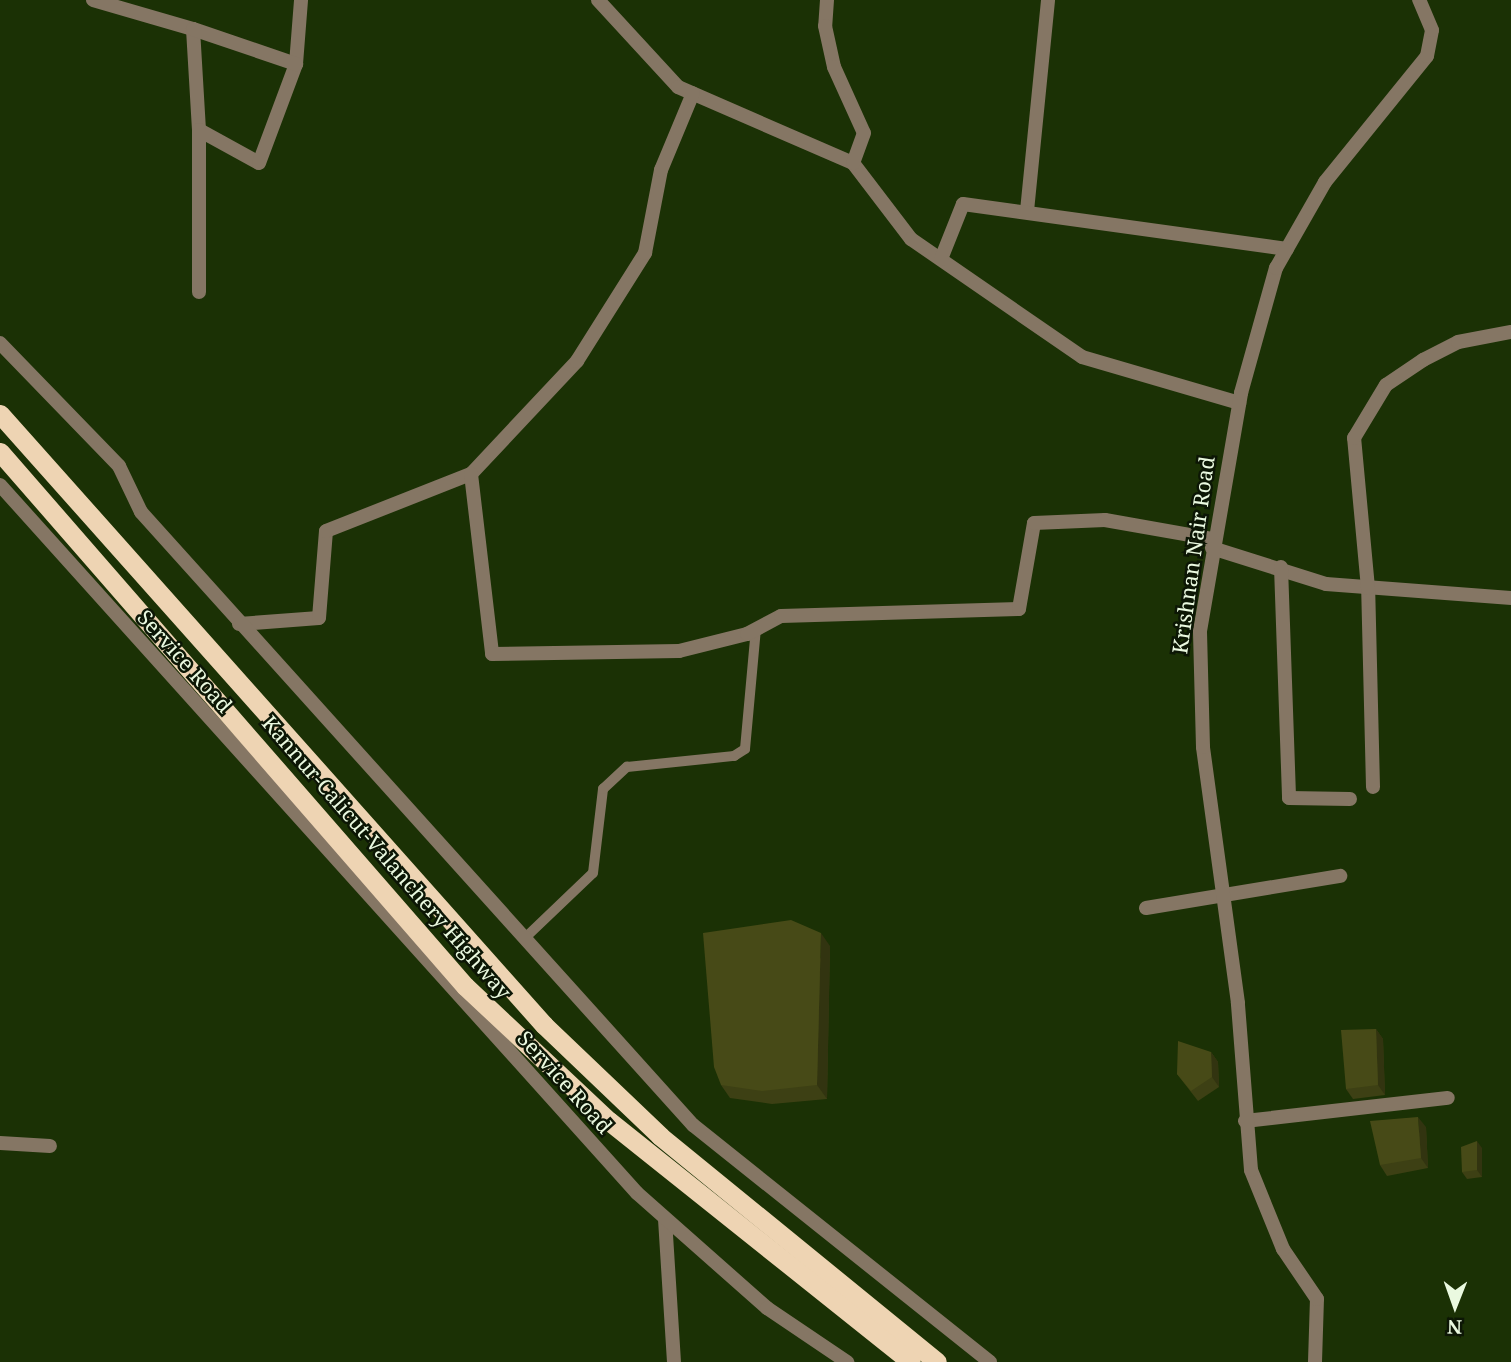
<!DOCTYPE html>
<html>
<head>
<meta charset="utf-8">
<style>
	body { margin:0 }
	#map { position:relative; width:1511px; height:1362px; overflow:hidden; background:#1b3105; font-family:"Noto Serif",serif }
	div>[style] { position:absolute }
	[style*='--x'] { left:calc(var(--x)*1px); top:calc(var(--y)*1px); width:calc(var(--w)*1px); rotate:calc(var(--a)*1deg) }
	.service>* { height:10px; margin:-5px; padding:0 5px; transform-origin:5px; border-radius:5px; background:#857664 }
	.minor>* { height:14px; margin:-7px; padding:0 7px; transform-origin:7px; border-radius:7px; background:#857664 }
	.tertiary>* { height:14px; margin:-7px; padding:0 7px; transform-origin:7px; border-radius:7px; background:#857664 }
	.trunk>* { height:19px; margin:-9.5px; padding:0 9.5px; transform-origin:9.5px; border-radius:9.5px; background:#eed4b3 }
	.wall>* { inset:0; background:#3d4014 }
	.shaded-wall>* { inset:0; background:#323410 }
	.building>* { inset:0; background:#474a17 }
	span { translate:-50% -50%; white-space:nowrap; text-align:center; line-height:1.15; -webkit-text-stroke:5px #0c1605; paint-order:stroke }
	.street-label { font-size:21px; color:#eaf9e0 }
	.north { position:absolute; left:1420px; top:1271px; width:70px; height:70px; -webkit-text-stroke:5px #0c1605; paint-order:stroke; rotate:181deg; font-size:19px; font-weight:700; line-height:28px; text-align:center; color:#eaf9e0 }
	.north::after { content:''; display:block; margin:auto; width:24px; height:32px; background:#eaf9e0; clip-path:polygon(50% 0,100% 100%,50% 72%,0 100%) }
</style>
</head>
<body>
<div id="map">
	<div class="service">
		<div style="--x:527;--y:936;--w:91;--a:-43.7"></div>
		<div style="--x:593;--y:873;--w:85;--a:-83.2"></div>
		<div style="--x:603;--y:789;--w:33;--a:-43"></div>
		<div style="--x:627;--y:767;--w:108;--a:-5.9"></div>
		<div style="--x:734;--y:756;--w:13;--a:-32"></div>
		<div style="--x:745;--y:749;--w:121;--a:-84.8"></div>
	</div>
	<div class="minor">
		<div style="--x:93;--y:0;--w:104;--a:16.2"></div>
		<div style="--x:193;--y:29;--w:101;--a:86.6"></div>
		<div style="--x:199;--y:130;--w:68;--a:28.8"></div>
		<div style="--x:259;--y:163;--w:106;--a:-69.5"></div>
		<div style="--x:296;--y:64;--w:64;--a:-85.5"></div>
		<div style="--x:598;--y:0;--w:118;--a:47.4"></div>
		<div style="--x:678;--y:87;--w:191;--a:23.5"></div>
		<div style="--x:853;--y:163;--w:96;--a:52.7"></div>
		<div style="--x:911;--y:239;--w:208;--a:34.6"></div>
		<div style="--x:1082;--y:357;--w:164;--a:16.3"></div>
		<div style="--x:827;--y:0;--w:26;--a:94"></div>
		<div style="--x:825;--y:26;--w:42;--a:77.6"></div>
		<div style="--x:834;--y:67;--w:72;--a:65.6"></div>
		<div style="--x:864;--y:133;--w:32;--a:110"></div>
		<div style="--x:193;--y:29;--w:109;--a:18.8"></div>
		<div style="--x:199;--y:130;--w:162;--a:90"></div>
		<div style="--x:1027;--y:211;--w:212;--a:-84.3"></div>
		<div style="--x:941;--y:259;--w:59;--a:-68.2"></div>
		<div style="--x:963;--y:204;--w:327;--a:7.9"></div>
		<div style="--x:471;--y:474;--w:155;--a:-46.8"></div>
		<div style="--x:577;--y:361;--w:128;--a:-57.8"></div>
		<div style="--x:645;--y:253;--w:85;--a:-79.1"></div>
		<div style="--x:661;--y:170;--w:83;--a:-67.4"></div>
		<div style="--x:1212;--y:548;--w:120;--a:17.5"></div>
		<div style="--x:1326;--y:584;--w:186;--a:4.3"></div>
		<div style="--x:1281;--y:567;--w:231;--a:88"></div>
		<div style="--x:1289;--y:798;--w:61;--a:0.9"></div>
		<div style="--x:239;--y:624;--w:80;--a:-4.3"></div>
		<div style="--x:319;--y:618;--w:87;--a:-85.4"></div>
		<div style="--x:326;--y:531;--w:156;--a:-21.5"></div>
		<div style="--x:471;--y:474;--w:181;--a:83.3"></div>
		<div style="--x:492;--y:654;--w:187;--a:-0.9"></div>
		<div style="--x:679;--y:651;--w:70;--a:-14"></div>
		<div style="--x:747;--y:634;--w:38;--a:-28"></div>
		<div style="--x:781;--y:616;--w:238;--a:-1.7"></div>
		<div style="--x:1019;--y:609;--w:87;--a:-80.1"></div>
		<div style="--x:1034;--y:523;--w:71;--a:-2.4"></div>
		<div style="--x:1105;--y:520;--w:110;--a:10"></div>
		<div style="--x:1373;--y:787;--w:199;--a:-91.4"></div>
		<div style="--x:1368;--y:588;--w:151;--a:-95.3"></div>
		<div style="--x:1354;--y:438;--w:62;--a:-58.9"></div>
		<div style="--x:1386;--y:385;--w:45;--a:-34"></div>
		<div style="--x:1423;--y:360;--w:39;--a:-27"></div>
		<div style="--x:1458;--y:342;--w:54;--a:-10.7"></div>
		<div style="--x:1146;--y:908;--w:197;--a:-9.4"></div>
		<div style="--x:1245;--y:1121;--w:204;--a:-6.5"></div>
		<div style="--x:0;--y:1143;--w:50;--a:3.4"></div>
		<div style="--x:665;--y:1219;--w:143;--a:86.4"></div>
		<div style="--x:1315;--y:1362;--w:63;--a:-88.2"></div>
		<div style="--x:1317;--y:1299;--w:60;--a:-124.2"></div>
		<div style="--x:1283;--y:1249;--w:85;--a:-112.1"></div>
		<div style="--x:1251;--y:1170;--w:168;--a:-94.5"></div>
		<div style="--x:1238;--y:1003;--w:258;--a:-97.8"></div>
		<div style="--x:1203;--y:747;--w:116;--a:-91.5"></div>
		<div style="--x:1200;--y:631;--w:242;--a:-80.2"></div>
		<div style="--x:1241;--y:393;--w:130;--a:-74.4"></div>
		<div style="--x:1276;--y:268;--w:99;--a:-60.3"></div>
		<div style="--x:1325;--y:182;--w:162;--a:-51"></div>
		<div style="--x:1427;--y:56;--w:26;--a:-79"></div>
		<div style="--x:1432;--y:30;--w:33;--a:-113"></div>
	</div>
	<div class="tertiary">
		<div style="--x:0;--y:343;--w:171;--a:45.9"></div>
		<div style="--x:119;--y:466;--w:51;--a:64.4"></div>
		<div style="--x:141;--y:512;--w:825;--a:48"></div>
		<div style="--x:693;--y:1125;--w:380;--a:38.6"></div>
		<div style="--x:0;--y:485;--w:952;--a:48.02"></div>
		<div style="--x:637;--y:1193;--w:174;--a:41.5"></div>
		<div style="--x:767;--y:1308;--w:97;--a:34"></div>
	</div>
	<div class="trunk">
		<div style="--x:0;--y:414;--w:818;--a:48.32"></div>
		<div style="--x:544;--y:1025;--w:161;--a:43.7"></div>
		<div style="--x:660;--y:1136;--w:357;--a:39.2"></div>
		<div style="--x:0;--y:452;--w:708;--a:48.95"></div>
		<div style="--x:465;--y:986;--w:197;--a:43.2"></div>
		<div style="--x:609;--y:1121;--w:386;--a:38.6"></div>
	</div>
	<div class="wall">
		<div style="clip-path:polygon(830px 946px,827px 1099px,772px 1104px,730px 1098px,721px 1085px)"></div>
		<div style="clip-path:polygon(1376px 1029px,1383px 1039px,1385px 1095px,1353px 1099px,1346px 1089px)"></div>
		<div style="clip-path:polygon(1211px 1052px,1218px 1062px,1219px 1087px,1198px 1101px,1177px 1074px)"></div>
		<div style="clip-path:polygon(1426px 1127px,1428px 1168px,1387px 1176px,1380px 1165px)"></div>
		<div style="clip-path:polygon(1482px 1148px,1482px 1177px,1467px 1179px,1462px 1172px)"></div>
	</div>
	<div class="shaded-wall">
		<div style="clip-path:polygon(821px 933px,830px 946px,827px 1099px,817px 1085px)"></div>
		<div style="clip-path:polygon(1376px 1029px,1383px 1039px,1385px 1095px,1378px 1085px)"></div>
		<div style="clip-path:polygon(1211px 1052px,1218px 1062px,1219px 1087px,1212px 1077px)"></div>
		<div style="clip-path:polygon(1418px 1117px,1426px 1127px,1428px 1168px,1421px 1158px)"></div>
		<div style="clip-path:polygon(1477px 1141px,1482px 1148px,1482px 1177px,1477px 1170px)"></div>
	</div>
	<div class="building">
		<div style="clip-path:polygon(791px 920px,821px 933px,817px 1085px,762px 1091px,721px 1085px,714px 1067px,703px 933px)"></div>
		<div style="clip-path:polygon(1376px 1029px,1378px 1085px,1346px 1089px,1341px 1030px)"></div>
		<div style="clip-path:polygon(1178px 1041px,1211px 1052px,1212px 1077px,1191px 1091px,1177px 1074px)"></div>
		<div style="clip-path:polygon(1418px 1117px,1421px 1158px,1380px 1165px,1370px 1121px)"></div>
		<div style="clip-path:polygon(1477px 1141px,1477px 1170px,1462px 1172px,1461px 1147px)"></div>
	</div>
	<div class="street-label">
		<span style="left:1193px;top:555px;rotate:-82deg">Krishnan Nair Road</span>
		<span style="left:185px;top:661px;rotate:48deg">Service Road</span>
		<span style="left:387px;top:857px;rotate:49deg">Kannur-Calicut-Valanchery Highway</span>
		<span style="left:565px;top:1082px;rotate:48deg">Service Road</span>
	</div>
	<div class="north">N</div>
</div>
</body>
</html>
